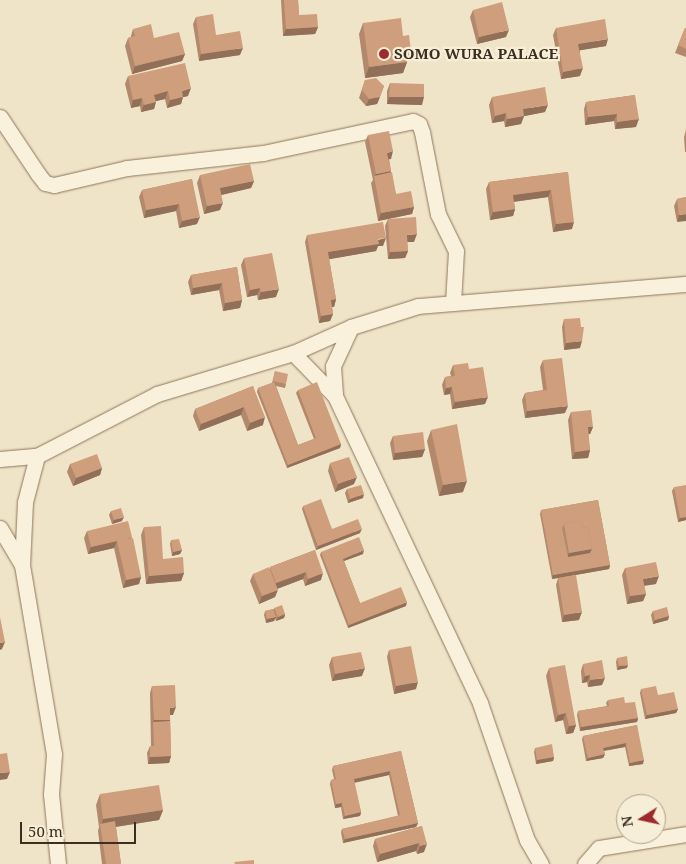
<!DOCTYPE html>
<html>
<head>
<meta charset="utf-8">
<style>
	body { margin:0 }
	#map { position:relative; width:686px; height:864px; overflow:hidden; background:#f0e4c8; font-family:"Noto Serif",serif }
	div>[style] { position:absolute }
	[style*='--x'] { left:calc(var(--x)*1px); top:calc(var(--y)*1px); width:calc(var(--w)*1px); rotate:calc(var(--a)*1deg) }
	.roads { filter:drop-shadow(0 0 1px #8d765c) drop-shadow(0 0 1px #8d765c) }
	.street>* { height:15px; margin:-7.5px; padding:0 7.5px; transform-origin:7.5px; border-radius:7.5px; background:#faf1dc }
	.wall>* { inset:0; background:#b2896c }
	.shaded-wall>* { inset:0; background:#916f58 }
	.building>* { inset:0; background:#cf9f7d }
	.dots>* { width:14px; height:14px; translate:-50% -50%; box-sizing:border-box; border:2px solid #f7eed8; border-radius:50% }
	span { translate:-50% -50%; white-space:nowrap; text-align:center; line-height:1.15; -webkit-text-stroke:4.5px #f7eed8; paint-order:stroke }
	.poi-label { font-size:15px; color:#3d2e20; font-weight:700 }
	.left { translate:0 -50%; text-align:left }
	.north { position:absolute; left:616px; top:794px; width:50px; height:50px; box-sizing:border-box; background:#f7eed8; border:1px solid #ada18e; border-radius:50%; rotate:260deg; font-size:14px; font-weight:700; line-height:20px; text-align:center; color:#3d2e20 }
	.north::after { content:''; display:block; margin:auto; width:18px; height:22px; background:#9e2a2b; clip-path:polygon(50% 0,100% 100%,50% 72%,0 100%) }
	.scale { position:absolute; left:20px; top:822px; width:116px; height:22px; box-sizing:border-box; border:2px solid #3d2e20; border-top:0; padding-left:6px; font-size:15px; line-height:18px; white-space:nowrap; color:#3d2e20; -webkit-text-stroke:4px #f7eed8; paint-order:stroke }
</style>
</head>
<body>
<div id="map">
	<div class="roads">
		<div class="street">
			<div style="--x:0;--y:117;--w:69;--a:56.3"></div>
			<div style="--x:38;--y:174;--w:11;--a:52"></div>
			<div style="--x:45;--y:183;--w:9;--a:13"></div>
			<div style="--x:54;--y:185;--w:75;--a:-13.1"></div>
			<div style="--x:127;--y:168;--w:137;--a:-6.3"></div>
			<div style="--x:263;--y:153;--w:153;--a:-12"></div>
			<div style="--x:413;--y:121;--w:7;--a:27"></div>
			<div style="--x:419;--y:124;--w:9;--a:69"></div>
			<div style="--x:422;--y:132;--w:84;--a:79"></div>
			<div style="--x:438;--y:214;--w:41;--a:64.1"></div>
			<div style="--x:456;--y:251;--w:52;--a:93.3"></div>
			<div style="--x:351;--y:327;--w:43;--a:114.8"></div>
			<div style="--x:333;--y:366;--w:30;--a:86"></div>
			<div style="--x:335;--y:396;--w:340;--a:64.7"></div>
			<div style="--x:480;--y:703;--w:145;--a:71.1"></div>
			<div style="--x:527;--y:840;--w:28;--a:60"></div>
			<div style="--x:293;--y:353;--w:60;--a:45.7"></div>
			<div style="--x:37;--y:456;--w:48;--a:104.6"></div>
			<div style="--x:25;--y:502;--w:63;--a:92.7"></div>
			<div style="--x:22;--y:565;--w:192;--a:80.4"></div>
			<div style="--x:54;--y:754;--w:40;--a:94.3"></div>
			<div style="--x:51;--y:794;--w:70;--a:84.3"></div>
			<div style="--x:0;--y:459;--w:37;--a:-5"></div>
			<div style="--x:37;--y:456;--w:135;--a:-27.3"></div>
			<div style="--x:157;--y:394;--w:142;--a:-16.8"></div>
			<div style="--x:293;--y:353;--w:64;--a:-24.1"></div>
			<div style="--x:351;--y:327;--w:70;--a:-17.4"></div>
			<div style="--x:418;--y:306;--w:269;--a:-4.7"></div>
			<div style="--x:0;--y:528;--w:43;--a:59.3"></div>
			<div style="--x:585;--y:864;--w:21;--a:-49"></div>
			<div style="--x:599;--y:848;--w:88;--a:-9.1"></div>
		</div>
	</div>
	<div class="wall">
		<div style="clip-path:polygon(281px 0,298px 0,299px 15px,318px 27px,315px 34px,283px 36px)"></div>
		<div style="clip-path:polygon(473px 10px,506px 37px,477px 44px,470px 17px)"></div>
		<div style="clip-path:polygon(196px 17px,216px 35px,240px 55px,199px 61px,193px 24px)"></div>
		<div style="clip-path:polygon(363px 23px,403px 36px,411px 51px,403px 73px,365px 78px,359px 34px)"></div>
		<div style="clip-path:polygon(556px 28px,606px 46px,580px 50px,580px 76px,561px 79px,553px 35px)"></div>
		<div style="clip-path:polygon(685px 28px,686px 29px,686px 57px,675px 53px)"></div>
		<div style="clip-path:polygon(133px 29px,154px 38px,185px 54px,182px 61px,132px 74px,125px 46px,128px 38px,131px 37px,131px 36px)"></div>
		<div style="clip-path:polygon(128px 76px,188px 96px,183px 97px,181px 104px,167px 108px,165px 99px,156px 101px,154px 109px,141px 112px,140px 106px,131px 108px,125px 84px)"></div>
		<div style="clip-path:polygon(365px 80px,384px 86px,377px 104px,366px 106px,359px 98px)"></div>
		<div style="clip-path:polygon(390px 83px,422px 105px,387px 104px,387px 91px)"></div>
		<div style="clip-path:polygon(635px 95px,636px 127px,615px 129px,614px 121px,585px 125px,584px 109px,586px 102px)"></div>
		<div style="clip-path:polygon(492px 97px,545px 112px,524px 116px,521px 124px,505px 127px,504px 121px,492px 123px,489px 105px)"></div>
		<div style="clip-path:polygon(686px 130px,686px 152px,685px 152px,684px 137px)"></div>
		<div style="clip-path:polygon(368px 135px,391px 159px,389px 159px,391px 171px,390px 173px,396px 194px,414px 207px,412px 214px,388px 219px,414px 242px,407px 242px,408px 251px,405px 258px,388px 259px,385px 226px,388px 219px,378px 221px,371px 183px,373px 180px,365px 142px)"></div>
		<div style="clip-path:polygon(568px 172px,572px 229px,553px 232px,548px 197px,514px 202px,515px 209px,513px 216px,490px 220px,486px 189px,489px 182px)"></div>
		<div style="clip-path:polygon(200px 175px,254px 181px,251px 188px,221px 195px,220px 210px,204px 214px,197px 183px)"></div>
		<div style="clip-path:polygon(192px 179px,197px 224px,179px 228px,176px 211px,144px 218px,139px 197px,142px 190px)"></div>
		<div style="clip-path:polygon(686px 197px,677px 222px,674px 206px,677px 199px)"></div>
		<div style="clip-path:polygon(307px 235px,383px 246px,378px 246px,376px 251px,329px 259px,336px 299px,334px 307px,332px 307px,333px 314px,330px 321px,319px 323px,305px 242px)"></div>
		<div style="clip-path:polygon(244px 258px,276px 297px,258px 300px,257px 295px,247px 297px,241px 265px)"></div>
		<div style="clip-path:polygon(237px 267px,242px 300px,240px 308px,223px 311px,219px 290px,191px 295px,188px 282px,191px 275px)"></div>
		<div style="clip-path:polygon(564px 319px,580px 348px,564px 350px,562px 327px)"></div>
		<div style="clip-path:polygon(543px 360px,565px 413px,525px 418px,522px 400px,525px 393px,543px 390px,540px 367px)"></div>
		<div style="clip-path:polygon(453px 365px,469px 369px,485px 404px,452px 409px,450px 394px,444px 395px,442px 385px,445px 377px,451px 376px,450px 373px)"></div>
		<div style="clip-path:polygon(275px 371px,286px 384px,285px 388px,276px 386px,298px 445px,314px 439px,296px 393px,298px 390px,341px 444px,340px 448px,287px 468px,257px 392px,258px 388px,272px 383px)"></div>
		<div style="clip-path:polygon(253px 386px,263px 425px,247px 431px,241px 415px,199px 431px,193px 416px,195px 409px)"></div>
		<div style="clip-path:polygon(571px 412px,593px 427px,590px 434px,588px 434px,590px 450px,588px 458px,572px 459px,568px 420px)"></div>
		<div style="clip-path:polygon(431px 430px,463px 492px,439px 496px,427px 441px)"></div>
		<div style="clip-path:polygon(393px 436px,425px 449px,422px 457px,393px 460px,390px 443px)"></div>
		<div style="clip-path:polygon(330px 463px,354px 484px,335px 492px,328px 471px)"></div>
		<div style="clip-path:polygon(70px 464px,102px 468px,100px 475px,73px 486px,67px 472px)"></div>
		<div style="clip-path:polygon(674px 487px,686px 520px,678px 522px,672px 491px)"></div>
		<div style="clip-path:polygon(347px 489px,363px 498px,348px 503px,345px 493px)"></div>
		<div style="clip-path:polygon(598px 500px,610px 565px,609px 569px,565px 577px,579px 620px,562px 622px,556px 585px,558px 578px,552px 579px,540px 514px,541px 510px)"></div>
		<div style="clip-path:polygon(303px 506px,332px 529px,360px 533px,316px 550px,302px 509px)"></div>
		<div style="clip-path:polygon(111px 511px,122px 521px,112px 524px,109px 515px)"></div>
		<div style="clip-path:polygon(144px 527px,163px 559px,184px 573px,181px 581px,146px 584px,141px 535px)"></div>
		<div style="clip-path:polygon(87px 531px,132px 537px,131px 538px,141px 577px,139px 584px,123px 588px,114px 548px,88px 554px,84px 538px)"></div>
		<div style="clip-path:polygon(171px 540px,182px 550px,180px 554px,172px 556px,170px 544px)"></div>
		<div style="clip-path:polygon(315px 550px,321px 580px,305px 586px,303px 579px,277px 589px,275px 597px,259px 604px,250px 581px,253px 574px,270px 569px,270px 567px)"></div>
		<div style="clip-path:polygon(321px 552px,363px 554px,344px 561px,360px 603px,406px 606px,348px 628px,320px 555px)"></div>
		<div style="clip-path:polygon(625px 568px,656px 584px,644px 586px,646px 594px,643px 601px,627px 604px,622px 575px)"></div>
		<div style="clip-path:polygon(274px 608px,285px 614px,284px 618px,276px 621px,275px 618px,274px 621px,266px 623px,264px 615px,265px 611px,274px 609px)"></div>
		<div style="clip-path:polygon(653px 611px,669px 616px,668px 620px,653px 624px,651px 615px)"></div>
		<div style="clip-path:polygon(389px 650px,416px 689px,394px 694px,387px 657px)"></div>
		<div style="clip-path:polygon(332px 657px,362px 676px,332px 681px,329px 665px)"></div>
		<div style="clip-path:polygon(617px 658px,627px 668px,617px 670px,616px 662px)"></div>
		<div style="clip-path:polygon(583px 664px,602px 685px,588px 687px,587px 682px,582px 683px,581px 671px)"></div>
		<div style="clip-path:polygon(549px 668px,576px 725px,573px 733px,566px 734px,563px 720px,555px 722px,546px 676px)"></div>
		<div style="clip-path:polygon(152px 686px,173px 715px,170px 715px,171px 756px,169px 763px,148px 764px,147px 753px,150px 746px,151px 746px,150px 693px)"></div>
		<div style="clip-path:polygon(641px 689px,658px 695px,678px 709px,676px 713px,645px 719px,640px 693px)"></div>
		<div style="clip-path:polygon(608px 700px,625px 703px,638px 718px,637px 722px,580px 731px,577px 715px,578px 711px,607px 706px,606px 703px)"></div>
		<div style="clip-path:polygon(637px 725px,643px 764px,629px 766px,625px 747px,604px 751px,605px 754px,603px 758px,586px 761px,582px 739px,583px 736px)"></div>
		<div style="clip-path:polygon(535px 748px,554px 757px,553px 761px,536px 764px,534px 752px)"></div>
		<div style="clip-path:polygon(401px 751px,418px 823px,416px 827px,343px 843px,341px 832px,342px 829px,398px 816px,389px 775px,354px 783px,361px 812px,360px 816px,343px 819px,341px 807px,335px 808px,330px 784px,331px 780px,334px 779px,332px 770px,333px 766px)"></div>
		<div style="clip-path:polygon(100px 794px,163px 810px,159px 820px,116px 827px,121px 864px,102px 864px,98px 831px,99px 827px,96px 805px)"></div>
		<div style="clip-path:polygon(422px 826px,424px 852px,417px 854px,416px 851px,377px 862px,373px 846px,375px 839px)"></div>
	</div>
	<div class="shaded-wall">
		<div style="clip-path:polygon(318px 27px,315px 34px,283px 36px,286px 29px)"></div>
		<div style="clip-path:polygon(509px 30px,506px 37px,477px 44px,479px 37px)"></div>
		<div style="clip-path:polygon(608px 39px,606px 46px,576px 51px,578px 44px)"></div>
		<div style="clip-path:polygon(243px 48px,240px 55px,199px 61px,201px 54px)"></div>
		<div style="clip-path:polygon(405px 51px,411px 51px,407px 61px,401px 62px)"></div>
		<div style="clip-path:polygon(185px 54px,182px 61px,132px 74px,135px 66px)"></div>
		<div style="clip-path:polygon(407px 62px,403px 73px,365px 78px,369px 67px)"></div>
		<div style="clip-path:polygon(583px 68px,580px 76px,561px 79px,563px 72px)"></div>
		<div style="clip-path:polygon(191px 88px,188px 96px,179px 98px,182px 91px)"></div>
		<div style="clip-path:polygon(168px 91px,165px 99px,152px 102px,154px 95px)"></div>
		<div style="clip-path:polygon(183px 97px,181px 104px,167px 108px,170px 100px)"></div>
		<div style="clip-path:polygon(380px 97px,377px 104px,366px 106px,369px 99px)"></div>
		<div style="clip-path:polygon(389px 97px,424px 97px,422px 105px,387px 104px)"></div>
		<div style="clip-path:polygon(142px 98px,140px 106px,131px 108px,133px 100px)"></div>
		<div style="clip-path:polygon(156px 102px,154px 109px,141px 112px,144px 105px)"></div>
		<div style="clip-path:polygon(548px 105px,545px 112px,520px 117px,523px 109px)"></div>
		<div style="clip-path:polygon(506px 113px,504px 121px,492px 123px,495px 116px)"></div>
		<div style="clip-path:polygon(617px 114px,614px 121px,585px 125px,588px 117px)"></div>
		<div style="clip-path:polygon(524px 116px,521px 124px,505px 127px,507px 119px)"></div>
		<div style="clip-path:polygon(639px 119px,636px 127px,615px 129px,617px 122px)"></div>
		<div style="clip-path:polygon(393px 151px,391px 159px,385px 160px,387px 153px)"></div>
		<div style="clip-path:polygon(391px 171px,388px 179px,374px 177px,376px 174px)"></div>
		<div style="clip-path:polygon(254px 181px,251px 188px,217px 196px,220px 188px)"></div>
		<div style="clip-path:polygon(551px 190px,548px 197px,511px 202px,513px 195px)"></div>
		<div style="clip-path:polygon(223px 203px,220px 210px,204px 214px,207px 206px)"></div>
		<div style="clip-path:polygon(179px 204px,176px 211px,144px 218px,146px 210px)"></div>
		<div style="clip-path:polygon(414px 207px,412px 214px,378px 221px,381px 213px)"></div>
		<div style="clip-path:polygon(515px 209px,513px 216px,490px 220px,493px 212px)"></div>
		<div style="clip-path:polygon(686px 214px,686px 221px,677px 222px,679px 215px)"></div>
		<div style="clip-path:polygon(200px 217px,197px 224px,179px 228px,182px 221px)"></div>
		<div style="clip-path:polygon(574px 222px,572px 229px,553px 232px,556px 224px)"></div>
		<div style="clip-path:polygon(417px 234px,414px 242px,404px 242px,407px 235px)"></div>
		<div style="clip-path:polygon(386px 238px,383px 246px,378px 246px,376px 251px,325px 260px,328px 252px)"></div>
		<div style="clip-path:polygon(408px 251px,405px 258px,388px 259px,390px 252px)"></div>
		<div style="clip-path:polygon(222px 283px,219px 290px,191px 295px,193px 288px)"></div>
		<div style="clip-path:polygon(260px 288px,257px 295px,247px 297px,250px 290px)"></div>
		<div style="clip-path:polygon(279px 289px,276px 297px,258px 300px,261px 292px)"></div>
		<div style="clip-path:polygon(336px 299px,334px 307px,328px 307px,331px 300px)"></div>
		<div style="clip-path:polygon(242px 300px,240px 308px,223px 311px,225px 303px)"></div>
		<div style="clip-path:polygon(333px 314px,330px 321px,319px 323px,321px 316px)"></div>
		<div style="clip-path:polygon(582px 341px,580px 348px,564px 350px,566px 343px)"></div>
		<div style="clip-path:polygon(452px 387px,450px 394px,444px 395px,446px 388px)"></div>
		<div style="clip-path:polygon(488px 397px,485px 404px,452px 409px,455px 402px)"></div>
		<div style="clip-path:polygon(568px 406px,565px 413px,525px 418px,527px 411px)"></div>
		<div style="clip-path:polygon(244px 407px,241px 415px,199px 431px,201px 424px)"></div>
		<div style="clip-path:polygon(265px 417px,263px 425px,247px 431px,250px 423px)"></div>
		<div style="clip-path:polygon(588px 427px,593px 427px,590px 434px,585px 435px)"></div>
		<div style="clip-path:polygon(341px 444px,340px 448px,287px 468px,288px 465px)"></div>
		<div style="clip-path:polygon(425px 449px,422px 457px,393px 460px,395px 453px)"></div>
		<div style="clip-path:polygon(590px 450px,588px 458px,572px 459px,575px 452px)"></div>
		<div style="clip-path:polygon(102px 468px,100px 475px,73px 486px,76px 478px)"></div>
		<div style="clip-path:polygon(357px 477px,354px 484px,335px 492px,338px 484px)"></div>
		<div style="clip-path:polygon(467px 481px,463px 492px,439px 496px,443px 485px)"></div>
		<div style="clip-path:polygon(364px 494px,363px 498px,348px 503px,350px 499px)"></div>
		<div style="clip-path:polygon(124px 517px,122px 521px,112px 524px,114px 520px)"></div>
		<div style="clip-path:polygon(686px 517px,686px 520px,678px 522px,680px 518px)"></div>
		<div style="clip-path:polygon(362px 529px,360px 533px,316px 550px,318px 546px)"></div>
		<div style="clip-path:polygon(117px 541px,114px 548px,88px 554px,91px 547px)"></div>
		<div style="clip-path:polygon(592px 549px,589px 556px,566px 560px,569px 553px)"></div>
		<div style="clip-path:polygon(182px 550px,180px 554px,172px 556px,173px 552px)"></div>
		<div style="clip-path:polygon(364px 550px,363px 554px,341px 562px,343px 559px)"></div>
		<div style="clip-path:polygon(610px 565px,609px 569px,552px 579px,553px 575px)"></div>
		<div style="clip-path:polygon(306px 572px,303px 579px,274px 590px,276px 583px)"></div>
		<div style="clip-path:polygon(184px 573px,181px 581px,146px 584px,149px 576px)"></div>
		<div style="clip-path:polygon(323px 573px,321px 580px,305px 586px,308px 579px)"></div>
		<div style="clip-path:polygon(659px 576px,656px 584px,640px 586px,643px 579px)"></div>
		<div style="clip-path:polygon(141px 577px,139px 584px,123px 588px,126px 580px)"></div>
		<div style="clip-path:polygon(278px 590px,275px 597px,259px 604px,262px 596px)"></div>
		<div style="clip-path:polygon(646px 594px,643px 601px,627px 604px,630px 596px)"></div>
		<div style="clip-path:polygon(407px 602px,406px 606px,348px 628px,349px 625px)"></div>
		<div style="clip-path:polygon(582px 612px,579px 620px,562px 622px,564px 615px)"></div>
		<div style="clip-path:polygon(285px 614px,284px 618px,276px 621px,278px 617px)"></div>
		<div style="clip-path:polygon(669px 616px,668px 620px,653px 624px,655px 620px)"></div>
		<div style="clip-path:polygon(276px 617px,274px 621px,266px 623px,267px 619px)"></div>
		<div style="clip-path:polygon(5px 642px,2px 649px,0 650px,0 643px)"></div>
		<div style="clip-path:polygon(628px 665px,627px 668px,617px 670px,619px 666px)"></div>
		<div style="clip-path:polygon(365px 668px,362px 676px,332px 681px,335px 674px)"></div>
		<div style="clip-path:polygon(590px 675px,587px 682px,582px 683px,585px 676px)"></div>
		<div style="clip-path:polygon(605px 678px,602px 685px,588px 687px,590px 680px)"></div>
		<div style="clip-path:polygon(418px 682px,416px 689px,394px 694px,396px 686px)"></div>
		<div style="clip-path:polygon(176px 707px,173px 715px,167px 715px,170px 708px)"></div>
		<div style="clip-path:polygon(678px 709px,676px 713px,645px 719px,647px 715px)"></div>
		<div style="clip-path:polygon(566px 713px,563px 720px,555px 722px,558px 715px)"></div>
		<div style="clip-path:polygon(638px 718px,637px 722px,580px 731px,581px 727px)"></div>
		<div style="clip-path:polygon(154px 720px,170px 720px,168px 727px,153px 722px,151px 728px)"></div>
		<div style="clip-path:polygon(576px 725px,573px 733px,566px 734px,569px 726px)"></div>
		<div style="clip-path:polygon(626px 743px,625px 747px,602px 751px,603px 748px)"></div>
		<div style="clip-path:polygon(605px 754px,603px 758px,586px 761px,588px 758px)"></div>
		<div style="clip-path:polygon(171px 756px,169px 763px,148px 764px,150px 757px)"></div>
		<div style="clip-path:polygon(554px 757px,553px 761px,536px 764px,537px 760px)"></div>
		<div style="clip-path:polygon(644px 760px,643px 764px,629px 766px,630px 763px)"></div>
		<div style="clip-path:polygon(390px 771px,389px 775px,352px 783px,354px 779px)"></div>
		<div style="clip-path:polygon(10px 772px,7px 779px,0 780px,0 773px)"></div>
		<div style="clip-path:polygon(342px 803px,341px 807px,335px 808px,336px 804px)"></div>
		<div style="clip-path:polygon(163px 810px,159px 820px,101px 829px,101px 826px,103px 819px)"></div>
		<div style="clip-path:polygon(361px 812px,360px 816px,343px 819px,345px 816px)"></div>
		<div style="clip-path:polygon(418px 823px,416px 827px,343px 843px,345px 839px)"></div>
		<div style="clip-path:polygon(419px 843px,416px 851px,377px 862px,380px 854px)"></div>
		<div style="clip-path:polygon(427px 844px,424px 852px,417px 854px,420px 846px)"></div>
	</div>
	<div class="building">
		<div style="clip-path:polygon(284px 0,298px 0,299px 15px,317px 14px,318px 27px,286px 29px)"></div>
		<div style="clip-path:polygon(502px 2px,509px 30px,479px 37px,473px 10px)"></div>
		<div style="clip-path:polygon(213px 14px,216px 35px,240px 31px,243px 48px,201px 54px,196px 17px)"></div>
		<div style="clip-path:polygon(401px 18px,403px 36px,409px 35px,411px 51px,405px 51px,407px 62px,369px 67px,363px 23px)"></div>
		<div style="clip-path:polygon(605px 19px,608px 39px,578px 44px,583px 68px,563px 72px,556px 28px)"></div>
		<div style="clip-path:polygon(151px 24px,154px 38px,179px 32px,185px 54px,135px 66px,128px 38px,135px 36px,133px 29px)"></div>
		<div style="clip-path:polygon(685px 28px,686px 29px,686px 49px,678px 45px)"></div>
		<div style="clip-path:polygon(185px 63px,191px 88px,182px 91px,183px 97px,170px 100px,168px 91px,154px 95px,156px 102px,144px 105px,142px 98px,133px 100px,128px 76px)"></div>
		<div style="clip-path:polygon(376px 78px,384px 86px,380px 97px,369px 99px,362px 90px,365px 80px)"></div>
		<div style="clip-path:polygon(390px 83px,424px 84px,424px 97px,389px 97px)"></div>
		<div style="clip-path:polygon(545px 87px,548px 105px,523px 109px,524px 116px,507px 119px,506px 113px,495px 116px,492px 97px)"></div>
		<div style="clip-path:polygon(635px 95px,639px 119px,617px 122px,617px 114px,588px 117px,586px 102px)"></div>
		<div style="clip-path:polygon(389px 131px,393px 151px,387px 153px,391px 171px,376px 174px,368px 135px)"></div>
		<div style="clip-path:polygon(250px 164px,254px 181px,220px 188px,223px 203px,207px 206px,200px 175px)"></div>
		<div style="clip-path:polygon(392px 172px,396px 194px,411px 191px,414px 207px,381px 213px,374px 176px)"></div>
		<div style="clip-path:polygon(568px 172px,574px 222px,556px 224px,551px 190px,513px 195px,515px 209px,493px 212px,489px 182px)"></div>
		<div style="clip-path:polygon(192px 179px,200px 217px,182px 221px,179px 204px,146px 210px,142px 190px)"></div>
		<div style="clip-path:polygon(686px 197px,686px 214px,679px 215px,677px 199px)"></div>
		<div style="clip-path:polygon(416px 217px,417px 234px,407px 235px,408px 251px,390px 252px,388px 219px)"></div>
		<div style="clip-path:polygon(383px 222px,386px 238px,378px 239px,379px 244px,328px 252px,336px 299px,331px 300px,333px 314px,321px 316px,307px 235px)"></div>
		<div style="clip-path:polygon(272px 253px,279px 289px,261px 292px,260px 288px,250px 290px,244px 258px)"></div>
		<div style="clip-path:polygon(237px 267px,242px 300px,225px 303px,222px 283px,193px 288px,191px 275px)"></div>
		<div style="clip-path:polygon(580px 318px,581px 327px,584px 327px,582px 341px,566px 343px,564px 319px)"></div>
		<div style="clip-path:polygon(562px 358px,568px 406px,527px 411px,525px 393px,547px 390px,543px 360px)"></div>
		<div style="clip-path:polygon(468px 363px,469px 369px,483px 367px,488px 397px,455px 402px,452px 387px,446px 388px,445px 377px,455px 376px,453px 365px)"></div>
		<div style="clip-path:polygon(275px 371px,288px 374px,286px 384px,273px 381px)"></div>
		<div style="clip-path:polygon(274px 382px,298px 445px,316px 438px,298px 390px,317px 382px,341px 444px,288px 465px,258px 388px)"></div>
		<div style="clip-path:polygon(253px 386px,265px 417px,250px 423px,244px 407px,201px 424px,195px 409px)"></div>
		<div style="clip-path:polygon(591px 410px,593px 427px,588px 427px,590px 450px,575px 452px,571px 412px)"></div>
		<div style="clip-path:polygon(457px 424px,467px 481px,443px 485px,431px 430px)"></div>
		<div style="clip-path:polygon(423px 432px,425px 449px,395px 453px,393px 436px)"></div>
		<div style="clip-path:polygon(97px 454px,102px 468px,76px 478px,70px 464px)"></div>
		<div style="clip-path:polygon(349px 457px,357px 477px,338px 484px,330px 463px)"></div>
		<div style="clip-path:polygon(361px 485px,364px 494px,350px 499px,347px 489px)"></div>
		<div style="clip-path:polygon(686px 485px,686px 517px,680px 518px,674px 487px)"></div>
		<div style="clip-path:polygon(321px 499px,332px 529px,358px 519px,362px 529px,318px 546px,303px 506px)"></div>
		<div style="clip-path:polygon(evenodd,598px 500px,610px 565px,553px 575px,541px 510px,598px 500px,582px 521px,583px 528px,588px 527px,592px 549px,590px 553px,568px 557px,562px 528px,564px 524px,582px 521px)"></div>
		<div style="clip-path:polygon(121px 508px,124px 517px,114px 520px,111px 511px)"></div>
		<div style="clip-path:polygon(128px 521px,132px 537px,126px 539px,133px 538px,141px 577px,126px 580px,117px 541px,91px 547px,87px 531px)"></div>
		<div style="clip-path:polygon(582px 521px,583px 528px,588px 527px,592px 549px,569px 553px,564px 524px)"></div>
		<div style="clip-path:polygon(161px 526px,163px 559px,183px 557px,184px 573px,149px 576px,144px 527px)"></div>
		<div style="clip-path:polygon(359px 537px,364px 550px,343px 559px,360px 603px,401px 587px,407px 602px,349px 625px,321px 552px)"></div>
		<div style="clip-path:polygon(179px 539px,182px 550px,173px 552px,171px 540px)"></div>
		<div style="clip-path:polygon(315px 550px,323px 573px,308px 579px,306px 572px,276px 583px,270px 567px)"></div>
		<div style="clip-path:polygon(656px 562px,659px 576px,643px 579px,646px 594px,630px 596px,625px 568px)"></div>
		<div style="clip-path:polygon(269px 567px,278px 590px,262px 596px,253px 574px)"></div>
		<div style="clip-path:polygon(576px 575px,582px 612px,564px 615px,558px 578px)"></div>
		<div style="clip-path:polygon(282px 605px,285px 614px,278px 617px,274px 608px)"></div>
		<div style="clip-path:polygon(667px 607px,669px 616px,655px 620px,653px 611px)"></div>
		<div style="clip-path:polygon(273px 609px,276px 617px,267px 619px,265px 611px)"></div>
		<div style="clip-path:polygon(0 617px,5px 642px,0 643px)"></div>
		<div style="clip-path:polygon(411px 646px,418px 682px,396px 686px,389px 650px)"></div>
		<div style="clip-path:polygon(361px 652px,365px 668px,335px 674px,332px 657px)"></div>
		<div style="clip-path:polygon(627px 656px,628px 665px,619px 666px,617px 658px)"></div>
		<div style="clip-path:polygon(602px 660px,605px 678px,590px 680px,590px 675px,585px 676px,583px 664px)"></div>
		<div style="clip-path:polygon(565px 665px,576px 725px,569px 726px,566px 713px,558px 715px,549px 668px)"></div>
		<div style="clip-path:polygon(175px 685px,176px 707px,170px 708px,170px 720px,154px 720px,152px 686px)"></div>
		<div style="clip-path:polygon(656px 686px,658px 695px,674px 692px,678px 709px,647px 715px,641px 689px)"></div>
		<div style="clip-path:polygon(624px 697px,625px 703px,635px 702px,638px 718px,581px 727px,578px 711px,609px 706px,608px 700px)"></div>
		<div style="clip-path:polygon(170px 721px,171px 756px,150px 757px,150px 746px,154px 746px,153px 722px)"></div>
		<div style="clip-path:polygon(637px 725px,644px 760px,630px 763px,626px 743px,603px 748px,605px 754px,588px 758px,583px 736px)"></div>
		<div style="clip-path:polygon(552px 744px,554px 757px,537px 760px,535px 748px)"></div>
		<div style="clip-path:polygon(401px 751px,418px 823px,345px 839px,342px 829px,400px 815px,390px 771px,354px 779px,361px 812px,345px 816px,342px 803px,336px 804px,331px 780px,336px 779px,333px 766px)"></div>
		<div style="clip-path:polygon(7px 753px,10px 772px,0 773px,0 754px)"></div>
		<div style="clip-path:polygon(159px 785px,163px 810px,103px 819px,100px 794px)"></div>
		<div style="clip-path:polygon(115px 821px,121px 864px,106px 864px,100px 824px)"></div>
		<div style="clip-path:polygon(422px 826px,427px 844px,420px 846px,419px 843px,380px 854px,375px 839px)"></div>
		<div style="clip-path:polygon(254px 860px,254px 864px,235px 864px,234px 862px)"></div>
	</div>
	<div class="dots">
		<div style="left:384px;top:54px;background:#9e2a2b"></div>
	</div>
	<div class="poi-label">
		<span class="left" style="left:394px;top:54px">SOMO WURA PALACE</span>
	</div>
	<div class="north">N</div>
	<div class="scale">50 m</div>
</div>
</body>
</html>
